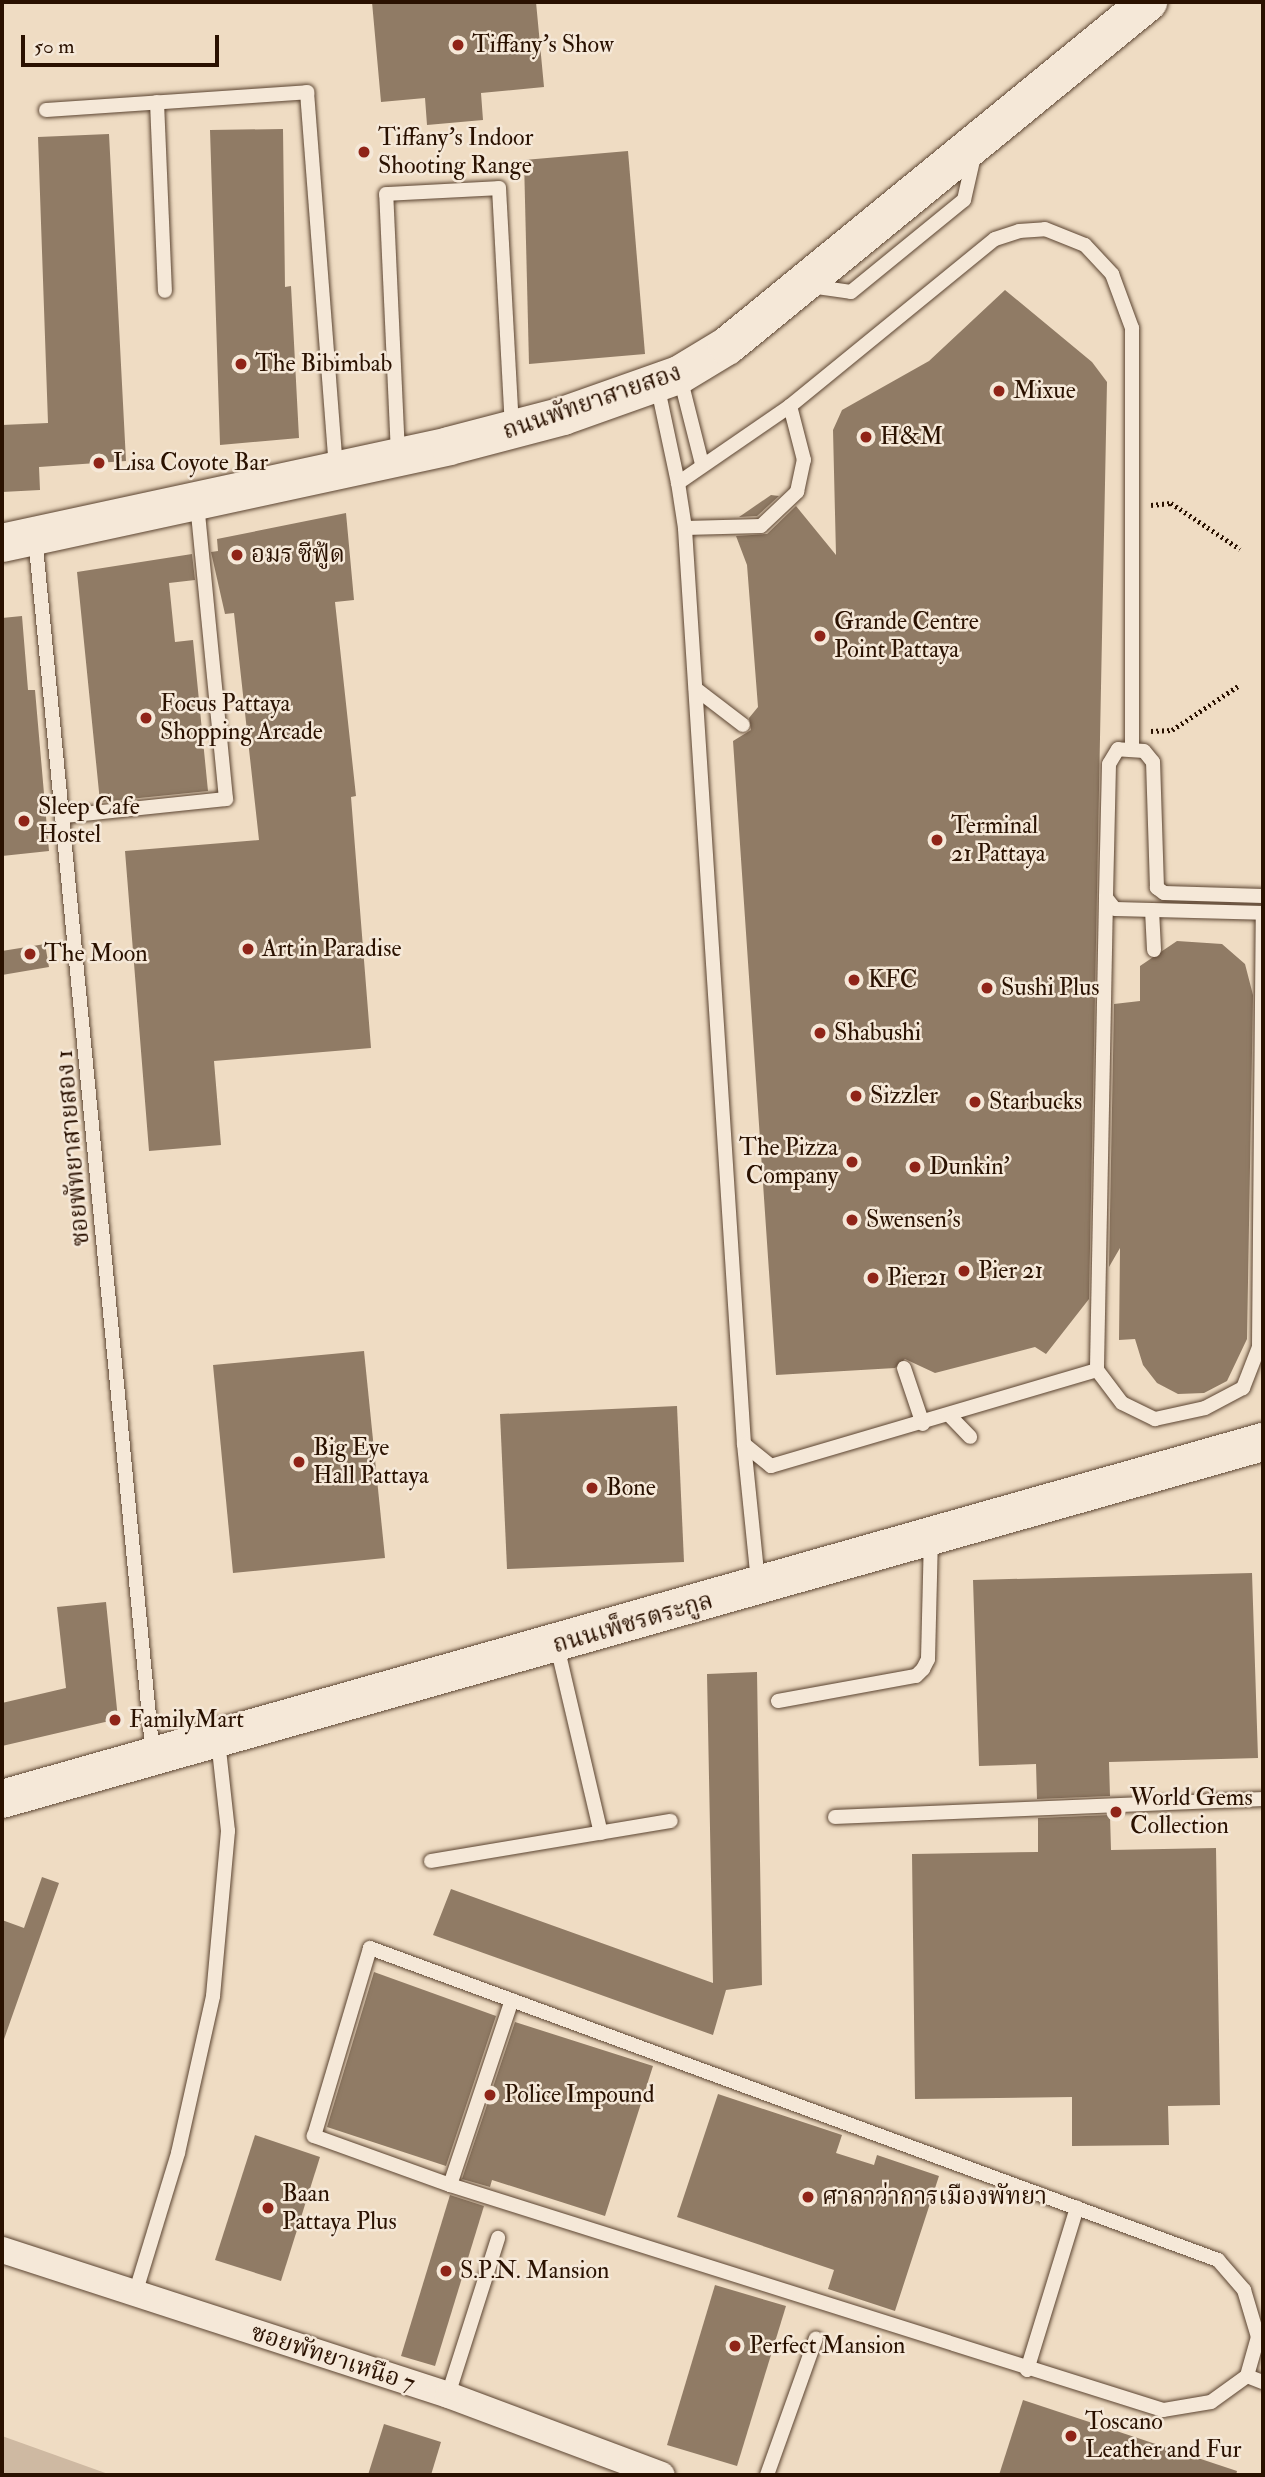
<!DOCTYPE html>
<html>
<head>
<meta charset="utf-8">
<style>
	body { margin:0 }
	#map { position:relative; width:1265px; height:2477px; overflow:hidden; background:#efdcc3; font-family:"IM FELL Double Pica","Noto Serif Thai",serif }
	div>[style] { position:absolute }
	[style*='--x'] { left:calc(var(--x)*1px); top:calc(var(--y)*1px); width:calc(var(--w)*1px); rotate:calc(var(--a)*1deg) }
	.green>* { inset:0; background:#ceb9a2 }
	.building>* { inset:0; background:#907b65 }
	.path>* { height:4.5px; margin-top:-2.25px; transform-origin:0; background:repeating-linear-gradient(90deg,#2a1100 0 2px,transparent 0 5.5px) }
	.roads { filter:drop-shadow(0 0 2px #5b4431) drop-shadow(0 0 2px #5b4431) }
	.lane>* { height:14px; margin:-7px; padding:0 7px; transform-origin:7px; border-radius:7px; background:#f5e8d8 }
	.street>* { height:26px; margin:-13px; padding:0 13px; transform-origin:13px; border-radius:13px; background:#f5e8d8 }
	.secondary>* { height:38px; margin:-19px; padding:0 19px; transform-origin:19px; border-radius:19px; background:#f5e8d8 }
	.dots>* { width:19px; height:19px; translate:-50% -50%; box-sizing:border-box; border:4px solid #f5e8d8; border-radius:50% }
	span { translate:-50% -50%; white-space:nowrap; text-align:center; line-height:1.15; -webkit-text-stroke:5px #f5e8d8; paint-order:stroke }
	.poi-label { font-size:24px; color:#2a1100 }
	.left { translate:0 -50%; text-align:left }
	.right { translate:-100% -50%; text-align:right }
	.street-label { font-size:24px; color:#2a1100 }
	.frame { position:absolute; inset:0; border:4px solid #2a1100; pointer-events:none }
	.scale { position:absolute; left:21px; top:35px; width:198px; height:32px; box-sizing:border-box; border:4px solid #2a1100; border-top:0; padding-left:9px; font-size:21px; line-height:24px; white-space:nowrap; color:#2a1100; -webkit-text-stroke:5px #f5e8d8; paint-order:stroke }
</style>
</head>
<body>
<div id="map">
	<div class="green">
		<div style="clip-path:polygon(2px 2436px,111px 2475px,2px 2475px)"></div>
	</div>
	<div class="building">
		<div style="clip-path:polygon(372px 2px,536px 2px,544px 87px,481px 93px,483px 120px,427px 125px,425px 98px,381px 102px)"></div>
		<div style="clip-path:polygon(283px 129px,285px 287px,291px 286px,299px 438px,220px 445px,210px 130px)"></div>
		<div style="clip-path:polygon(109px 134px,126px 461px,39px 467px,40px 490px,2px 492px,2px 425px,48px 423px,38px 137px)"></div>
		<div style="clip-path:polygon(628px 151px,645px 354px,529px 364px,524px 160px)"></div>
		<div style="clip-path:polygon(1005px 290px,1092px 362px,1107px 382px,1089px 1299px,1046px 1354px,1035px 1347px,935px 1373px,905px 1359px,895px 1368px,776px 1375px,733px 741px,751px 730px,749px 718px,758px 707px,747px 565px,736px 536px,767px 534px,796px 506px,836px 555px,833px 430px,842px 410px,929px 361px)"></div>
		<div style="clip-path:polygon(771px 495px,779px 496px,757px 516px,739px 517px)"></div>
		<div style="clip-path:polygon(346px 513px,354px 600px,335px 602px,356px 796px,351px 797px,371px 1048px,214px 1061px,221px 1145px,149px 1151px,125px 851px,259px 840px,234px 613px,225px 614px,211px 552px,218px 551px,217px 539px)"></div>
		<div style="clip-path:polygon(192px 554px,195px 580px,169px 583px,175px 642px,193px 640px,208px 791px,100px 802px,77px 572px)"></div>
		<div style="clip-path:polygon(22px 616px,28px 690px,35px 690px,49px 851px,2px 856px,2px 618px)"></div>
		<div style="clip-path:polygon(1177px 941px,1222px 944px,1245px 964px,1253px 995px,1247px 1339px,1227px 1381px,1204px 1393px,1178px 1394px,1157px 1383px,1143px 1365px,1135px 1339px,1119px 1340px,1120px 1248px,1109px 1267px,1114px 1004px,1140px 1001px,1140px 966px)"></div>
		<div style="clip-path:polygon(45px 944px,49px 967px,2px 975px,2px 951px)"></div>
		<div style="clip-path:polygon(364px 1351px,385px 1558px,233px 1573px,213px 1365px)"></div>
		<div style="clip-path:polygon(677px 1406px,684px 1562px,507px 1569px,500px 1414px)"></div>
		<div style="clip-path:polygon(1252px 1573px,1258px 1758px,1109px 1762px,1110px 1796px,1037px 1799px,1036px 1764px,979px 1766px,973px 1580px)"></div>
		<div style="clip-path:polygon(106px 1602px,118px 1719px,2px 1746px,2px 1703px,66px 1688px,57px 1607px)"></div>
		<div style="clip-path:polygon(757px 1672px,762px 1985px,726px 1990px,713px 2035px,433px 1935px,451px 1889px,713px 1983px,707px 1674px)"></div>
		<div style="clip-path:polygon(1110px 1815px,1111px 1850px,1216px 1848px,1220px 2105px,1168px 2106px,1169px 2145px,1072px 2146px,1072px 2097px,915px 2099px,912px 1854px,1038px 1852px,1038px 1818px)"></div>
		<div style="clip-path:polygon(42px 1877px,59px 1883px,2px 2045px,2px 1920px,24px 1928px)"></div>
		<div style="clip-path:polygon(374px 1972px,496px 2016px,446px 2166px,327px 2127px)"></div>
		<div style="clip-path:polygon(515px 2022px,653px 2066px,605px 2216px,492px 2180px,490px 2187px,462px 2179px)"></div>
		<div style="clip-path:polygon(718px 2094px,842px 2135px,836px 2153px,874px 2165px,877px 2155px,939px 2176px,895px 2311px,828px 2289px,834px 2270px,677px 2217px)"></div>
		<div style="clip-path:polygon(255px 2135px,320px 2157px,281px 2281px,215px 2260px)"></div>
		<div style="clip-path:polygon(450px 2195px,484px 2206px,435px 2366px,401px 2356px)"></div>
		<div style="clip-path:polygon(715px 2285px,786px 2306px,737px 2466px,667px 2445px)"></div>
		<div style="clip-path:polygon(1023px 2400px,1237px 2471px,1236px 2475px,999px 2475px)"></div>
		<div style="clip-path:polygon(384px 2424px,441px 2442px,431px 2475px,368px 2475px)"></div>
	</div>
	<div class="path">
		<div style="--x:1151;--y:505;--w:20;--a:-6"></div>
		<div style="--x:1171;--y:503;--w:83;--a:33.7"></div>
		<div style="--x:1151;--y:731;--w:21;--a:-3"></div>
		<div style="--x:1172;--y:730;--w:79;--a:-33.7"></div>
	</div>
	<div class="roads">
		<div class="lane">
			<div style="--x:157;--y:102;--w:189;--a:87.6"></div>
			<div style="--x:46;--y:110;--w:262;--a:-3.9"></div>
			<div style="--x:307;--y:92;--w:377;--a:85.6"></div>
			<div style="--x:810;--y:286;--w:41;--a:8.3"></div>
			<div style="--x:851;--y:292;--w:146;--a:-39.2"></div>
			<div style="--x:964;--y:200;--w:45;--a:-77.2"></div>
			<div style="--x:680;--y:377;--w:90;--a:75.8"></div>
			<div style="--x:657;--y:384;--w:101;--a:78"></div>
			<div style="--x:398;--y:454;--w:260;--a:-92.6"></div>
			<div style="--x:386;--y:194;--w:113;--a:-3"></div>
			<div style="--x:499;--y:188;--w:238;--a:86.9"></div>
			<div style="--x:685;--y:528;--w:76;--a:-1.5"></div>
			<div style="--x:761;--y:526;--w:50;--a:-43.4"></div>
			<div style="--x:797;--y:492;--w:33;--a:-78"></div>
			<div style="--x:804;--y:460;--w:56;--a:-104.5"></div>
			<div style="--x:35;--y:536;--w:1226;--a:84.48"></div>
			<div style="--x:696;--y:689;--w:59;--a:37.5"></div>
			<div style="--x:64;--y:816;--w:163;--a:-6"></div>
			<div style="--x:226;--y:799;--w:297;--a:-95.6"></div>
			<div style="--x:1263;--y:896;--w:99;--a:-178.3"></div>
			<div style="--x:1164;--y:893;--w:9;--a:-144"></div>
			<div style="--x:1157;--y:888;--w:126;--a:-91.8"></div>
			<div style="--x:1153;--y:762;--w:14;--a:-129"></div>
			<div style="--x:1144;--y:751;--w:26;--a:-176"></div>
			<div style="--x:1118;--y:749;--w:17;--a:121"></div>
			<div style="--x:1109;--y:764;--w:134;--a:91.3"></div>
			<div style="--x:1106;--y:898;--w:14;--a:51"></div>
			<div style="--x:1115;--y:909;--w:148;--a:1.5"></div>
			<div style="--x:1106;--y:898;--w:472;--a:91.1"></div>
			<div style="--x:1097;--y:1370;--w:340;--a:163.6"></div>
			<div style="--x:771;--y:1466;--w:35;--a:-141"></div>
			<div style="--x:744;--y:1444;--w:918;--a:-93.69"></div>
			<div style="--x:685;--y:528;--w:46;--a:-98.8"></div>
			<div style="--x:678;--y:483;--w:136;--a:-34.5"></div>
			<div style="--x:790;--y:406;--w:264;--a:-39.2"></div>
			<div style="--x:995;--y:239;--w:25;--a:-18"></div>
			<div style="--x:1019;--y:231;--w:26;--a:-4"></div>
			<div style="--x:1045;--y:229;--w:43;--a:21.8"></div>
			<div style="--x:1085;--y:245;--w:40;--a:47"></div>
			<div style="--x:1112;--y:274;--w:58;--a:69.7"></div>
			<div style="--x:1132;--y:328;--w:420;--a:90"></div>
			<div style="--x:1152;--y:910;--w:40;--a:87.1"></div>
			<div style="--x:904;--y:1368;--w:59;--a:71.3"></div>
			<div style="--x:1097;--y:1370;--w:41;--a:52.9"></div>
			<div style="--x:1122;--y:1403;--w:37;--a:26"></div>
			<div style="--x:1155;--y:1419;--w:51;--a:-12.4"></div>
			<div style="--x:1205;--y:1408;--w:43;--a:-27.8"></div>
			<div style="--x:1243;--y:1388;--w:44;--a:-68.7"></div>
			<div style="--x:1259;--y:1347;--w:434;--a:-89.5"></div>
			<div style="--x:950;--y:1416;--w:29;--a:46"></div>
			<div style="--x:744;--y:1444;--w:139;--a:84.2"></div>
			<div style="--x:557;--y:1646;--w:192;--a:76.8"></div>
			<div style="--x:778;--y:1701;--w:140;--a:-10.3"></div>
			<div style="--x:916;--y:1676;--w:10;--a:-45"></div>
			<div style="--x:923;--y:1669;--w:11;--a:-63"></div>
			<div style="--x:928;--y:1659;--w:119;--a:-88.6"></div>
			<div style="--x:835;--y:1817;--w:428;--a:-2.4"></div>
			<div style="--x:431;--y:1861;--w:243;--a:-9.5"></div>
			<div style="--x:370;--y:1948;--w:904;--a:20.2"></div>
			<div style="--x:1218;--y:2260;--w:40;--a:49"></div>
			<div style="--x:1244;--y:2290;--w:49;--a:73.4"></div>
			<div style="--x:1258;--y:2337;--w:41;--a:105.8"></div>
			<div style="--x:1247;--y:2376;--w:44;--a:144.2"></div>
			<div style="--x:1211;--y:2402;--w:49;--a:170.5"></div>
			<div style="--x:1163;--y:2410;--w:748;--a:-162.49"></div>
			<div style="--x:450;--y:2185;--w:145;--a:-160.2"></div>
			<div style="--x:314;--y:2136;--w:196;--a:-73.4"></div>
			<div style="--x:450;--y:2185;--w:195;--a:-71.5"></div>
			<div style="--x:135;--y:2294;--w:147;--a:-73"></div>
			<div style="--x:178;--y:2153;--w:161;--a:-77.4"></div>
			<div style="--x:213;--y:1996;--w:166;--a:-84.8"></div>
			<div style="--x:228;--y:1831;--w:92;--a:-96.3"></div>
			<div style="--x:1027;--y:2370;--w:170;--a:-72.9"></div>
			<div style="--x:1247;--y:2376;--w:17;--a:21"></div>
			<div style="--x:448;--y:2395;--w:165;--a:-72.3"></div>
			<div style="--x:767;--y:2475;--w:145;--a:-70.3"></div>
		</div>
		<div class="street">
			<div style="--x:2;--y:2250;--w:469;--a:18"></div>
			<div style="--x:448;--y:2395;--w:228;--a:20.5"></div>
		</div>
		<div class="secondary">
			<div style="--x:2;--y:543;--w:457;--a:-12.2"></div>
			<div style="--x:449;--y:446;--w:118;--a:-14.7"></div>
			<div style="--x:563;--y:416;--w:123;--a:-19.5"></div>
			<div style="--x:679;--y:375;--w:56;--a:-31.1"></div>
			<div style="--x:727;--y:346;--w:544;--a:-39.25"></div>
			<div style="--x:2;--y:1799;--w:1311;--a:-15.81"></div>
		</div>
	</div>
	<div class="dots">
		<div style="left:458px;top:45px;background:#8f2418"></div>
		<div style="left:364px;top:152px;background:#8f2418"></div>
		<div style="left:241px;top:364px;background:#8f2418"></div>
		<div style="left:999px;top:391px;background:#8f2418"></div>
		<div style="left:866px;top:437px;background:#8f2418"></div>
		<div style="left:99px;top:463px;background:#8f2418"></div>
		<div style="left:237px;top:555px;background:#8f2418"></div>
		<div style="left:820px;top:636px;background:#8f2418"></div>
		<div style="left:146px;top:718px;background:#8f2418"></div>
		<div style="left:24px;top:821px;background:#8f2418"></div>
		<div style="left:937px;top:840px;background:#8f2418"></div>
		<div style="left:248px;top:949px;background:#8f2418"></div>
		<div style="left:30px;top:954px;background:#8f2418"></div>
		<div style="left:854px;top:980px;background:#8f2418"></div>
		<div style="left:987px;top:988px;background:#8f2418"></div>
		<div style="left:820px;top:1033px;background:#8f2418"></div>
		<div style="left:856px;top:1096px;background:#8f2418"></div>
		<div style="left:975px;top:1102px;background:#8f2418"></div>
		<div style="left:852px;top:1162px;background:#8f2418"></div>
		<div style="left:915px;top:1167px;background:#8f2418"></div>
		<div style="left:852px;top:1220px;background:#8f2418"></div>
		<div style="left:964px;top:1271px;background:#8f2418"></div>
		<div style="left:873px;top:1278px;background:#8f2418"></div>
		<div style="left:299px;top:1462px;background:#8f2418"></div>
		<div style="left:592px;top:1488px;background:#8f2418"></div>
		<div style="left:115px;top:1720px;background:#8f2418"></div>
		<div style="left:1116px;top:1812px;background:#8f2418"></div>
		<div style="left:490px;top:2095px;background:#8f2418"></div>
		<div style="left:808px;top:2197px;background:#8f2418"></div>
		<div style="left:268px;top:2208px;background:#8f2418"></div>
		<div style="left:446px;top:2271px;background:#8f2418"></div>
		<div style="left:735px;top:2346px;background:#8f2418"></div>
		<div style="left:1071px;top:2436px;background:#8f2418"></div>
	</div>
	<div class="poi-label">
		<span class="left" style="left:472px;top:45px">Tiffany's Show</span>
		<span class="left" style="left:378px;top:152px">Tiffany's Indoor<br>Shooting Range</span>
		<span class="left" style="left:255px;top:364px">The Bibimbab</span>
		<span class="left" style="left:1013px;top:391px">Mixue</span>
		<span class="left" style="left:880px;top:437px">H&amp;M</span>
		<span class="left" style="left:113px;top:463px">Lisa Coyote Bar</span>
		<span class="left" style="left:251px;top:555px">อมร ซีฟู้ด</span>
		<span class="left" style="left:834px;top:636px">Grande Centre<br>Point Pattaya</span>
		<span class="left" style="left:160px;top:718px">Focus Pattaya<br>Shopping Arcade</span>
		<span class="left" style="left:38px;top:821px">Sleep Cafe<br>Hostel</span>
		<span class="left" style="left:951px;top:840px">Terminal<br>21 Pattaya</span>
		<span class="left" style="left:262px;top:949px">Art in Paradise</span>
		<span class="left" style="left:44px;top:954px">The Moon</span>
		<span class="left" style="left:868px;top:980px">KFC</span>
		<span class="left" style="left:1001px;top:988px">Sushi Plus</span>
		<span class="left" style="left:834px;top:1033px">Shabushi</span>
		<span class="left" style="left:870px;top:1096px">Sizzler</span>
		<span class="left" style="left:989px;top:1102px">Starbucks</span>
		<span class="right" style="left:838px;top:1162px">The Pizza<br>Company</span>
		<span class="left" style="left:929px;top:1167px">Dunkin'</span>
		<span class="left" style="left:866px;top:1220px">Swensen's</span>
		<span class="left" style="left:978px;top:1271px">Pier 21</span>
		<span class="left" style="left:887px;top:1278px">Pier21</span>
		<span class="left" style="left:313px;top:1462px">Big Eye<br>Hall Pattaya</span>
		<span class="left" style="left:606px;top:1488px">Bone</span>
		<span class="left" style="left:129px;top:1720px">FamilyMart</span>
		<span class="left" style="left:1130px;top:1812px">World Gems<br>Collection</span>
		<span class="left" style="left:504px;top:2095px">Police Impound</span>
		<span class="left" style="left:282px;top:2208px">Baan<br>Pattaya Plus</span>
		<span class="left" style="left:822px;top:2197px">ศาลาว่าการเมืองพัทยา</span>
		<span class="left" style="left:460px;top:2271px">S.P.N. Mansion</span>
		<span class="left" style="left:749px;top:2346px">Perfect Mansion</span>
		<span class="left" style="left:1085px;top:2436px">Toscano<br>Leather and Fur</span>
	</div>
	<div class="street-label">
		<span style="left:592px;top:402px;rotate:-19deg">ถนนพัทยาสายสอง</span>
		<span style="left:73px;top:1148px;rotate:-95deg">ซอยพัทยาสายสอง 1</span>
		<span style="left:633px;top:1623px;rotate:-16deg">ถนนเพ็ชรตระกูล</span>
		<span style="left:333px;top:2358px;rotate:18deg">ซอยพัทยาเหนือ 7</span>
	</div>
	<div class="frame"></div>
	<div class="scale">50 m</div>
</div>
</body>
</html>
